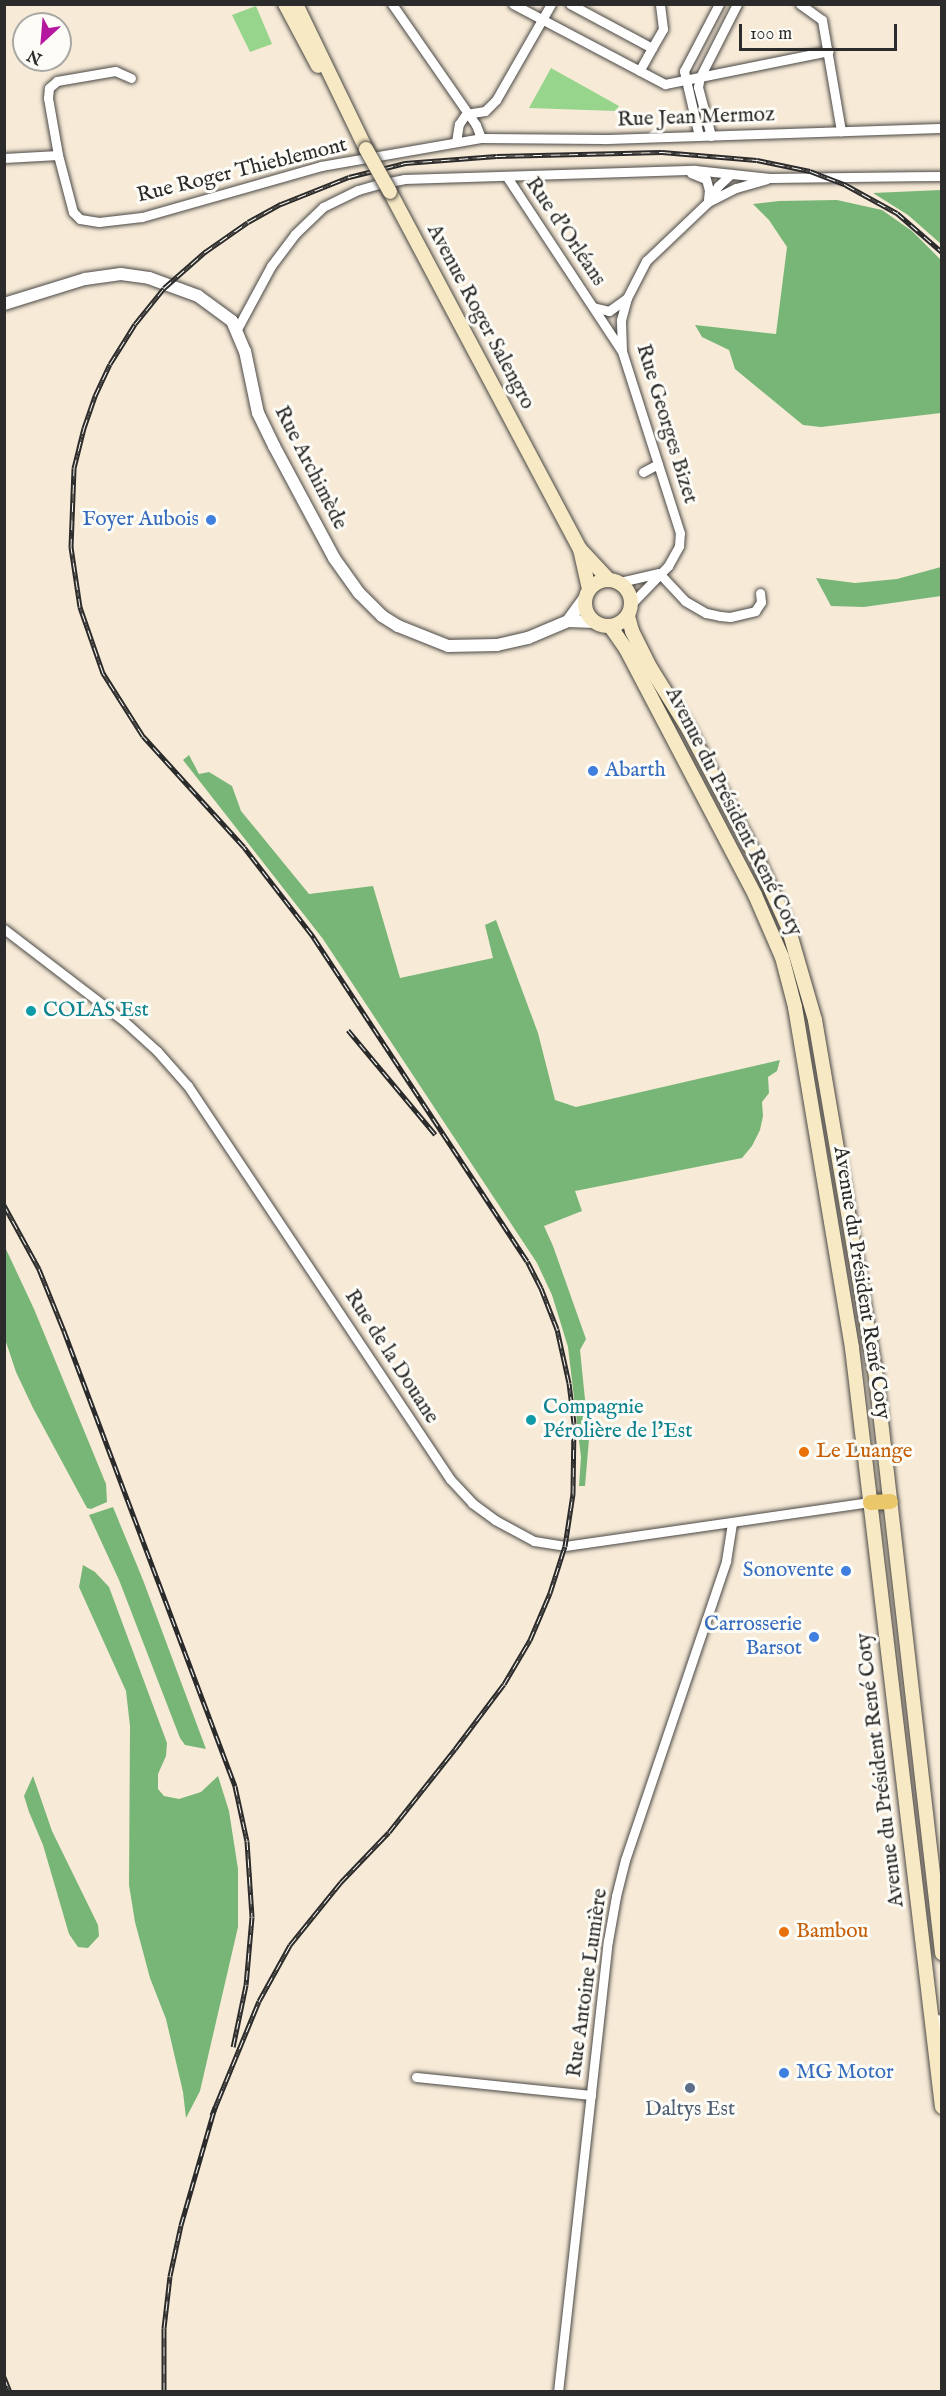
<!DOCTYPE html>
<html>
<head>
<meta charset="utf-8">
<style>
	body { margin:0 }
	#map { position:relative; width:946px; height:2396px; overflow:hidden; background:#f7ead7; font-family:"IM FELL English",serif }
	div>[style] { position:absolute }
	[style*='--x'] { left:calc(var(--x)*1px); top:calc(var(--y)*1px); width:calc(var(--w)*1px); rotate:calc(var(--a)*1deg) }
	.green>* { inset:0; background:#96d58b }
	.forest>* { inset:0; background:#78b677 }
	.roads { filter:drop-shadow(0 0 2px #4a4845) drop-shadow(0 0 2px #4a4845) }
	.minor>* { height:9px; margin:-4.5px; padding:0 4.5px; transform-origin:4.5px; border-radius:4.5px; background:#fff }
	.tertiary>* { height:12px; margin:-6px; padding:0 6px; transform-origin:6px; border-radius:6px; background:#fff }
	.secondary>* { height:14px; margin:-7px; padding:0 7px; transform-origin:7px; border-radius:7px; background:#f7e9c3 }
	.secondary>.ring { margin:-7px; padding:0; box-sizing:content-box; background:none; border:14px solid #f7e9c3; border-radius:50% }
	.primary>* { height:15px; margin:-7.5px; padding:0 7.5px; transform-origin:7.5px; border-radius:7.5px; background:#eac769 }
	.rail>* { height:5px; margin-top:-2.5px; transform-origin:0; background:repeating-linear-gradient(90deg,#fdfcf7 0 9px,#2b2b2b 0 18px); box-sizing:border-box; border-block:2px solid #2b2b2b }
	.bridges { filter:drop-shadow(0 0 2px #4a4845) drop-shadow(0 0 2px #4a4845) }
	.secondary-bridge>* { height:14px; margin:-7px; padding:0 7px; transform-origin:7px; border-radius:7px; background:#f7e9c3 }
	.dots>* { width:16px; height:16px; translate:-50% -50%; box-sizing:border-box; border:3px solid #fdfcf7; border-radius:50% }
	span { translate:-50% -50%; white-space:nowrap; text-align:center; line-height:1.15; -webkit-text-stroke:6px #fdfcf7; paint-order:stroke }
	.street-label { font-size:21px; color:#2b2b2b }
	.shop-label { font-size:21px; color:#366cbe }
	.right { translate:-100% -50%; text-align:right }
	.left { translate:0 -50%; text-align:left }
	.culture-label { font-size:21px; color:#0d838f }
	.food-label { font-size:21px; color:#c56008 }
	.service-label { font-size:21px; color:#4e5e75 }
	.frame { position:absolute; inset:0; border:6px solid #2b2b2b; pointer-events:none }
	.north { position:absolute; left:12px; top:12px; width:60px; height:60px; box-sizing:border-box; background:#fdfcf7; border:2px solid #a9a8a5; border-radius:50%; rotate:206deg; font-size:16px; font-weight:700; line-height:24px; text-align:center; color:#2b2b2b }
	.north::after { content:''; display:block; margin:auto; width:21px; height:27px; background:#b5179e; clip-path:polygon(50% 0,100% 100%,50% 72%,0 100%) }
	.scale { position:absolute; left:739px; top:24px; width:158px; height:27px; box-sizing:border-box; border:3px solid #2b2b2b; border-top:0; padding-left:8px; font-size:18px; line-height:21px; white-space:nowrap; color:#2b2b2b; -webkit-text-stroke:4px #fdfcf7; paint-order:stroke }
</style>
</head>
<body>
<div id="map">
	<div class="green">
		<div style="clip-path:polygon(256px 6px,272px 44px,250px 52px,232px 15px)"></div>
		<div style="clip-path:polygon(551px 68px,619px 106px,616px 111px,529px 108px)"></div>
	</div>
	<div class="forest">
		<div style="clip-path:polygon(941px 190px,941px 244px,908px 215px,873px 193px)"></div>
		<div style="clip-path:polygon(837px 200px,882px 210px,912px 231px,941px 260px,941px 413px,821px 427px,803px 425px,735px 369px,729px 350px,702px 337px,695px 325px,776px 334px,787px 247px,769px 220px,753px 204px,779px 201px)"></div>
		<div style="clip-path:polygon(941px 567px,941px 596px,864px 607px,831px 606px,816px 578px,855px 583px,897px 579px)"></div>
		<div style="clip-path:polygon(189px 755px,199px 774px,209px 772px,232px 786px,241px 811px,309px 894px,373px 886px,400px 978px,493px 958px,485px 925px,496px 920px,538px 1033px,555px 1100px,576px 1107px,780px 1060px,777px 1071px,768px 1077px,769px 1093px,762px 1102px,763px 1116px,760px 1130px,752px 1146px,742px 1158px,575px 1191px,582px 1211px,544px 1226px,553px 1246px,586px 1339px,580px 1350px,589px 1439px,585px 1486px,579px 1486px,581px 1457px,568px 1347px,552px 1295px,537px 1263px,323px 939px,183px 760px)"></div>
		<div style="clip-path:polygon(5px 1247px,34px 1309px,106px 1484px,107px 1502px,91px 1509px,87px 1508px,33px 1408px,16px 1372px,5px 1339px)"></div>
		<div style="clip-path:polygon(113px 1507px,143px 1580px,206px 1749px,185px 1745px,180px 1738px,119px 1580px,89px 1515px)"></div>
		<div style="clip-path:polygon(83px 1565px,95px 1572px,109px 1587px,167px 1743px,166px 1756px,158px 1774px,158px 1789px,164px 1796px,179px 1799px,201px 1792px,218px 1776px,229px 1811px,238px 1869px,238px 1927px,200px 2091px,186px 2118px,183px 2092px,166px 2019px,150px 1978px,135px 1922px,129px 1885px,130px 1726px,126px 1691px,79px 1587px)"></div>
		<div style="clip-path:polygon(33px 1776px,52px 1831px,98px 1925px,99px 1936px,88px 1948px,78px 1947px,69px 1934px,43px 1845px,29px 1812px,24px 1796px)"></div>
	</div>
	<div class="roads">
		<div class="minor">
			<div style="--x:392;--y:4;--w:147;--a:55.2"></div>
			<div style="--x:476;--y:125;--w:14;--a:69"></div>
			<div style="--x:513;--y:4;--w:172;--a:27.8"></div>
			<div style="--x:665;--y:84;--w:167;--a:-11.4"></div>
			<div style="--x:570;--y:4;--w:93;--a:28.2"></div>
			<div style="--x:652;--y:48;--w:26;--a:119"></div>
			<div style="--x:800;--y:4;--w:27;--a:36"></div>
			<div style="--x:822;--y:20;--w:113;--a:80.3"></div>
			<div style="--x:652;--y:48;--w:22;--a:-60"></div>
			<div style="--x:663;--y:29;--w:25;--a:-97"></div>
			<div style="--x:131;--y:78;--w:17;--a:-156"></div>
			<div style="--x:115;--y:71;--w:59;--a:170.2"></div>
			<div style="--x:57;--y:81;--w:11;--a:139"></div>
			<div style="--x:49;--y:88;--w:10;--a:96"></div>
			<div style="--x:48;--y:98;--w:58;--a:80"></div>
			<div style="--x:58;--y:155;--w:59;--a:75.3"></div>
			<div style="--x:73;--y:212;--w:10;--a:45"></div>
			<div style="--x:80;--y:219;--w:19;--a:9"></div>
			<div style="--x:99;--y:222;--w:43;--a:-6.6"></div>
			<div style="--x:142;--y:217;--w:186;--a:-15.9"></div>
			<div style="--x:321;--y:166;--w:162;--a:-9.9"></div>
			<div style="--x:481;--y:138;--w:124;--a:0.5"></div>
			<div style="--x:605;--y:139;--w:337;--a:-1.9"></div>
			<div style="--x:466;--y:114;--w:19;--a:-9"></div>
			<div style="--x:485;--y:111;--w:16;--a:-45"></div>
			<div style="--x:496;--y:100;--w:111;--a:-60.2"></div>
			<div style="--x:699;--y:136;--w:67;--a:-103"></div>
			<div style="--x:684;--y:71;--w:76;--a:-62.4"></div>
			<div style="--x:711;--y:136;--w:51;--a:-104.9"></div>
			<div style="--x:698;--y:87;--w:10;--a:-79"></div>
			<div style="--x:700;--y:77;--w:82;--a:-63.1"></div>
			<div style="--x:456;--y:142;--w:18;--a:-81"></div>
			<div style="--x:459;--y:124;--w:12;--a:-55"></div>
			<div style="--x:4;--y:158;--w:54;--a:-3.2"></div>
			<div style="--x:691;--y:173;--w:16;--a:22"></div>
			<div style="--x:706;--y:179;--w:11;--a:75"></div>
			<div style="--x:709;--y:190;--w:9;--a:96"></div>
			<div style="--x:507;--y:177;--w:207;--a:56.6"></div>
			<div style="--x:708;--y:202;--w:31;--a:-27"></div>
			<div style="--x:736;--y:188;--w:32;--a:-16"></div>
			<div style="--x:593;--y:307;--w:16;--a:14"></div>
			<div style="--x:609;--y:311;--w:22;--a:-36"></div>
			<div style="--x:237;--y:329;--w:72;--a:-61.6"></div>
			<div style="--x:271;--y:266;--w:40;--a:-53"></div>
			<div style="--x:295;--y:234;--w:39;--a:-44"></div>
			<div style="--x:323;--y:207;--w:39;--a:-26"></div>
			<div style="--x:358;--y:190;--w:22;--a:-16"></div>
			<div style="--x:379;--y:184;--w:25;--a:-11"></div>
			<div style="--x:404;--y:179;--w:291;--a:-1.8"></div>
			<div style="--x:695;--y:170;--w:75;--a:6.1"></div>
			<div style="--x:770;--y:178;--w:172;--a:-0.7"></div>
			<div style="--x:643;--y:472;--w:17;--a:-28"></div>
			<div style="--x:659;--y:573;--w:38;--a:47"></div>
			<div style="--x:685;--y:601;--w:24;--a:30"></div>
			<div style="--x:706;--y:613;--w:14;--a:12"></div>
			<div style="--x:720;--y:616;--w:10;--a:6"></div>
			<div style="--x:730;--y:617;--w:26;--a:-13"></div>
			<div style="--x:755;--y:611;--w:11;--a:-56"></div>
			<div style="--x:761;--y:602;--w:9;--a:-96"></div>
			<div style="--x:620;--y:582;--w:40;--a:-13"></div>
			<div style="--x:632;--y:603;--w:52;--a:-45.8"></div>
			<div style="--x:668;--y:566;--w:23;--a:-61"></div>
			<div style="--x:679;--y:546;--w:13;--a:-86"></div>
			<div style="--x:680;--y:533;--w:191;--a:-107.7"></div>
			<div style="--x:622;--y:351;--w:31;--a:-92"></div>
			<div style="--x:621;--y:320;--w:23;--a:-75"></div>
			<div style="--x:627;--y:298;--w:42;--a:-62.8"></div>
			<div style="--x:646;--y:261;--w:86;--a:-43.6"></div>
			<div style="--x:708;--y:202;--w:19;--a:-58"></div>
			<div style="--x:718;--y:186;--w:18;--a:-43"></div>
			<div style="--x:4;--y:929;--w:151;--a:37.5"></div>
			<div style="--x:124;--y:1021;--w:45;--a:42.3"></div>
			<div style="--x:157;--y:1051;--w:47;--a:48.5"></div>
			<div style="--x:188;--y:1086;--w:472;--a:56.3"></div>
			<div style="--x:450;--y:1479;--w:33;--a:47"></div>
			<div style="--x:472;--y:1503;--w:29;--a:36"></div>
			<div style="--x:495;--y:1520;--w:44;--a:28.3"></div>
			<div style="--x:534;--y:1541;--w:31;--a:9"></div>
			<div style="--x:565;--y:1546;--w:308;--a:-8.2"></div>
			<div style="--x:937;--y:2019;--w:22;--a:77"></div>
			<div style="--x:416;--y:2077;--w:176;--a:5.9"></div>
			<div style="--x:558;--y:2392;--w:454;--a:-83.7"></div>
			<div style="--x:608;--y:1941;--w:46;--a:-79.9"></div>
			<div style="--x:616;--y:1896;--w:37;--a:-76"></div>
			<div style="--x:625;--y:1860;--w:316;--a:-71.3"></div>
			<div style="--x:726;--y:1561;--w:37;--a:-81"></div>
		</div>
		<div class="tertiary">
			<div style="--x:4;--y:304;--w:85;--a:-17.2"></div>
			<div style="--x:85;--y:279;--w:36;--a:-8"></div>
			<div style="--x:121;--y:274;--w:28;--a:8"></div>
			<div style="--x:149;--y:278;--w:52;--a:20.2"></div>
			<div style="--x:198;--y:296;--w:42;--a:36.3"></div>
			<div style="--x:232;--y:321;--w:33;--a:67"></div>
			<div style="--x:245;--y:351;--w:63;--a:78.2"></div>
			<div style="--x:258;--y:413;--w:37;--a:64"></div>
			<div style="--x:274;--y:446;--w:127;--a:61.8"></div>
			<div style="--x:334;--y:558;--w:43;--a:54.5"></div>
			<div style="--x:359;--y:593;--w:33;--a:45"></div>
			<div style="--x:382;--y:616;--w:19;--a:32"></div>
			<div style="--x:398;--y:626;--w:54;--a:21.8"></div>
			<div style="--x:448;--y:646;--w:49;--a:-1.2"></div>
			<div style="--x:497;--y:645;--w:32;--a:-13"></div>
			<div style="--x:528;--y:638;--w:43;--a:-23"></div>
			<div style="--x:568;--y:621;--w:27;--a:2"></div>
			<div style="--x:568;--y:621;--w:31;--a:-54"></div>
		</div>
		<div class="secondary">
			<div style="--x:285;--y:4;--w:70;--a:62"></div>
			<div style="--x:296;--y:4;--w:161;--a:64.2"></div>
			<div style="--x:390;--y:192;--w:404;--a:62"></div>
			<div style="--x:580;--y:549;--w:41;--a:77.3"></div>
			<div style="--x:581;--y:550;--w:40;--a:47"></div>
			<div class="ring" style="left:585px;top:580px;width:32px;height:32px"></div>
			<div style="--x:628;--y:616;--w:16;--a:75"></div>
			<div style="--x:632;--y:631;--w:40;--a:63.4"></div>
			<div style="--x:650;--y:667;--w:74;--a:58.2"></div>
			<div style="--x:689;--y:730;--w:150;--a:62.2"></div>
			<div style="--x:759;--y:863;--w:70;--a:65.6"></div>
			<div style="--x:788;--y:927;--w:97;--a:73.8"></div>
			<div style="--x:815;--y:1020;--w:362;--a:80.3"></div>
			<div style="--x:876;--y:1377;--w:580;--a:83.46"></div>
			<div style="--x:610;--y:626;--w:28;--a:55"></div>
			<div style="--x:626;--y:649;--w:278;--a:62.3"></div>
			<div style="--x:755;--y:895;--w:68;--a:66.5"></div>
			<div style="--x:782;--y:957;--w:52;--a:75.4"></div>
			<div style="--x:795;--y:1007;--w:346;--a:80.5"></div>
			<div style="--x:852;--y:1348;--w:764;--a:83.24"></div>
		</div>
		<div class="primary">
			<div style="--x:870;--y:1502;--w:20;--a:-3"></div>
		</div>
	</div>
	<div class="rail">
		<div style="--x:348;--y:1030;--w:136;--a:50.1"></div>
		<div style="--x:4;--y:1205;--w:73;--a:61.3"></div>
		<div style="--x:39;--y:1269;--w:67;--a:68"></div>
		<div style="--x:64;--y:1331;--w:486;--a:69.4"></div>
		<div style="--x:235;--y:1786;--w:56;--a:77.7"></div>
		<div style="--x:247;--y:1841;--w:76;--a:86.2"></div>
		<div style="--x:252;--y:1917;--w:68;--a:95"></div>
		<div style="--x:246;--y:1985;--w:63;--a:101.8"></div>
		<div style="--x:212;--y:2115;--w:123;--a:-67.6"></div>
		<div style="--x:259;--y:2001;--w:64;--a:-61"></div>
		<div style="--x:290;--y:1945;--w:81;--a:-51"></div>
		<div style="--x:341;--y:1882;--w:69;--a:-46.2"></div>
		<div style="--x:389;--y:1832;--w:106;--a:-51.5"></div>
		<div style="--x:455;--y:1749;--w:81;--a:-53"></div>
		<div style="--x:504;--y:1684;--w:51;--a:-59.4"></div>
		<div style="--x:530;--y:1640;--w:51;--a:-66.9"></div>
		<div style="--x:550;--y:1593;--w:49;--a:-72.3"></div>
		<div style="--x:565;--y:1546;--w:53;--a:-81.3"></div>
		<div style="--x:573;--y:1494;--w:71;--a:-89.2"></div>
		<div style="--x:574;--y:1423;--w:40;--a:-97.1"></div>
		<div style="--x:569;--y:1383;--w:55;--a:-102.5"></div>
		<div style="--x:557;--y:1329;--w:44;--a:-111.3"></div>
		<div style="--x:541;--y:1288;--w:30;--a:-117"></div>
		<div style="--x:527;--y:1261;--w:391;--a:-123.4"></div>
		<div style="--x:312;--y:935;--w:111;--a:-127.7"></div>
		<div style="--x:244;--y:847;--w:150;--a:-132.3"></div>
		<div style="--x:143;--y:736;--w:75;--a:-122.4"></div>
		<div style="--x:103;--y:673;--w:70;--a:-109.2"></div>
		<div style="--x:80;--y:607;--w:61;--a:-98.5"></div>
		<div style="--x:71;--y:547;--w:79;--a:-87.8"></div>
		<div style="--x:74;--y:468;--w:41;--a:-76"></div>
		<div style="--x:84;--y:428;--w:34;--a:-71"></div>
		<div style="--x:95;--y:396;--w:35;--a:-65"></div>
		<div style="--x:110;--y:364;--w:47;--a:-58"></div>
		<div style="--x:135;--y:324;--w:46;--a:-51.1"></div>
		<div style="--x:164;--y:288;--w:55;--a:-41.3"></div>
		<div style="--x:205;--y:252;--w:52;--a:-34.9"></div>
		<div style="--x:248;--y:222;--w:38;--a:-29"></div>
		<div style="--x:281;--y:204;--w:73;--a:-21.7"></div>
		<div style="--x:349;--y:177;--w:58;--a:-14"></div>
		<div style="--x:405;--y:163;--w:92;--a:-4.4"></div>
		<div style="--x:497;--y:156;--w:165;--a:-1.4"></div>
		<div style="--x:662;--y:152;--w:95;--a:4.8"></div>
		<div style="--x:757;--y:160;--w:54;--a:11.7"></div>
		<div style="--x:810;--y:171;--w:39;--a:21"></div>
		<div style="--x:846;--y:185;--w:58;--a:28.8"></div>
		<div style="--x:897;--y:213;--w:60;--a:40.9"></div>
		<div style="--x:4;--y:2377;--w:16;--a:68"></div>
		<div style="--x:164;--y:2392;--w:64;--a:-90"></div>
		<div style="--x:164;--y:2328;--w:52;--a:-83.4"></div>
		<div style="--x:170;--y:2276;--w:52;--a:-77.8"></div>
		<div style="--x:181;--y:2225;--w:123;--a:-73.9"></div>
	</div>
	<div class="bridges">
		<div class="secondary-bridge">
			<div style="--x:366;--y:149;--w:49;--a:60.8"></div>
		</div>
	</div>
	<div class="dots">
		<div style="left:211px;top:520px;background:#3f7fe0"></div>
		<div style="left:593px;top:771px;background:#3f7fe0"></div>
		<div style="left:31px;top:1011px;background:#0f9aa8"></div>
		<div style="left:531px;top:1420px;background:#0f9aa8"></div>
		<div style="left:804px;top:1452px;background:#e8710a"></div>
		<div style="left:846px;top:1571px;background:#3f7fe0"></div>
		<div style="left:814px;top:1637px;background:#3f7fe0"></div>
		<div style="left:784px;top:1932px;background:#e8710a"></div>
		<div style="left:784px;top:2073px;background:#3f7fe0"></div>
		<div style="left:690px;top:2088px;background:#5c6f8a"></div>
	</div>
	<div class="street-label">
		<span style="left:696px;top:118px;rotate:-2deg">Rue Jean Mermoz</span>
		<span style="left:242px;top:171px;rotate:-14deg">Rue Roger Thieblemont</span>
		<span style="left:565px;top:232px;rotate:56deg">Rue d'Orléans</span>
		<span style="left:480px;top:317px;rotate:62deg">Avenue Roger Salengro</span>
		<span style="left:666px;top:424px;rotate:73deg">Rue Georges Bizet</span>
		<span style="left:310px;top:468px;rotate:63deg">Rue Archimède</span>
		<span style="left:733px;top:812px;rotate:63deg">Avenue du Président René Coty</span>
		<span style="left:861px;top:1283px;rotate:81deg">Avenue du Président René Coty</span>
		<span style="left:391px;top:1357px;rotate:57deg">Rue de la Douane</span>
		<span style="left:881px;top:1770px;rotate:-97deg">Avenue du Président René Coty</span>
		<span style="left:588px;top:1983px;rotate:-82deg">Rue Antoine Lumière</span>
	</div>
	<div class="shop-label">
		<span class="right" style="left:199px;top:520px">Foyer Aubois</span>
		<span class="left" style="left:605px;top:771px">Abarth</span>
		<span class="right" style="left:834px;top:1571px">Sonovente</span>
		<span class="right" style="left:802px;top:1637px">Carrosserie<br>Barsot</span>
		<span class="left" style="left:796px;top:2073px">MG Motor</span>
	</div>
	<div class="culture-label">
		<span class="left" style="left:43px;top:1011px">COLAS Est</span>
		<span class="left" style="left:543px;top:1420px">Compagnie<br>Pérolière de l'Est</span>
	</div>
	<div class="food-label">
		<span class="left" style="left:816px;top:1452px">Le Luange</span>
		<span class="left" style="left:796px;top:1932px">Bambou</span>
	</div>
	<div class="service-label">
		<span style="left:690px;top:2110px">Daltys Est</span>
	</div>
	<div class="frame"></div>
	<div class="north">N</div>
	<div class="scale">100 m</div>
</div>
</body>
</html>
